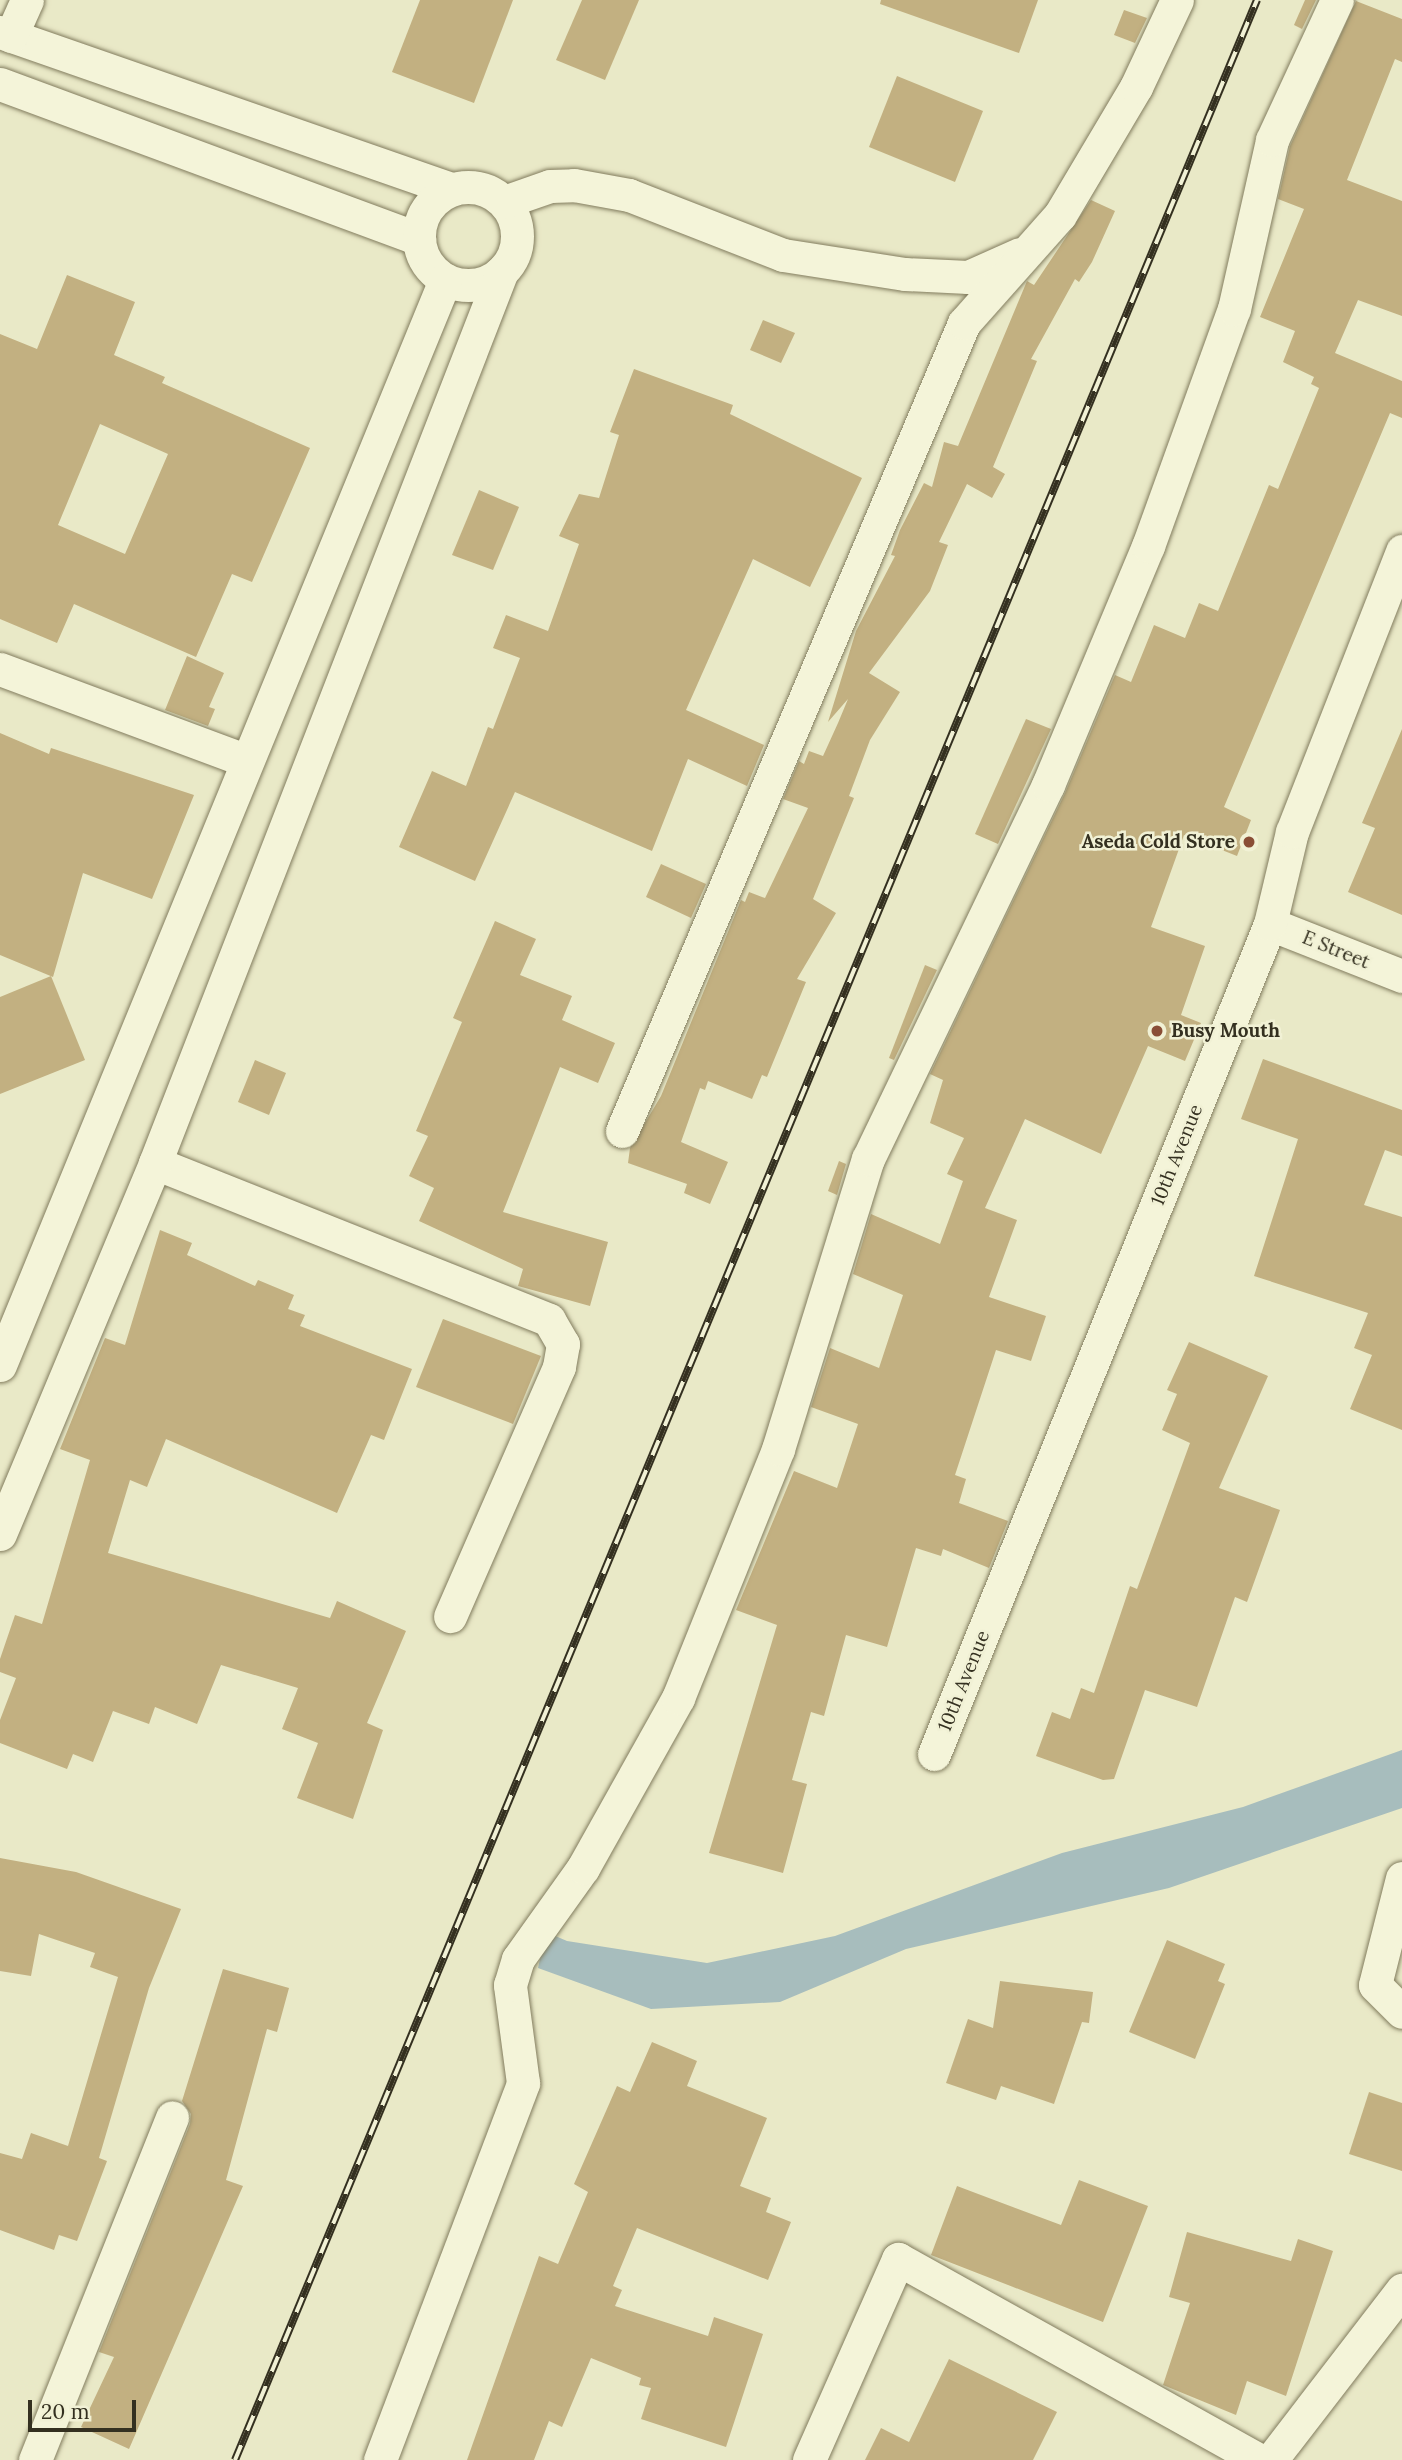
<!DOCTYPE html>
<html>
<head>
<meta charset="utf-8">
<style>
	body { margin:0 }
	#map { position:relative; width:1402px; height:2460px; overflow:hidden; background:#e9e9c7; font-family:Lora,serif }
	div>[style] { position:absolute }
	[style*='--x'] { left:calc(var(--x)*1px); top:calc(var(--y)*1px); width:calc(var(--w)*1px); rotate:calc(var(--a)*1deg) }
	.water>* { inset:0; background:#a7bdbd }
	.building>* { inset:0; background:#c2b081 }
	.roads { filter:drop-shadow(0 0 2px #827c5e) drop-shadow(0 0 2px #827c5e) }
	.street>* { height:33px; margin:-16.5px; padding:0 16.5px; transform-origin:16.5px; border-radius:16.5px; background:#f4f4d9 }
	.street>.ring { margin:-16.5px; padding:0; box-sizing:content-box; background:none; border:33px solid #f4f4d9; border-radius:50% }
	.rail>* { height:8px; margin-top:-4px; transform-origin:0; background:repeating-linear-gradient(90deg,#f1f1d5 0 16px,#343020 0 32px); box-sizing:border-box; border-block:2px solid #343020 }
	.dots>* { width:19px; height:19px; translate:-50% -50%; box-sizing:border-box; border:4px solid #f1f1d5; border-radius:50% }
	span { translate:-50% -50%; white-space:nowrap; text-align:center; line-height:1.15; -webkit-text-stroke:5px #f1f1d5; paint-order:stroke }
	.poi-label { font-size:19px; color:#343020; font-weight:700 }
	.right { translate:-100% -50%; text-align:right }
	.left { translate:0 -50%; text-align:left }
	.street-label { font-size:19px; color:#343020 }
	.scale { position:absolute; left:28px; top:2400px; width:108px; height:32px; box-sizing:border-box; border:4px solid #343020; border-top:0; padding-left:9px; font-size:21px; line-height:24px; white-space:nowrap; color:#343020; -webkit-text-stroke:5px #f1f1d5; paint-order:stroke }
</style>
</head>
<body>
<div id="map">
	<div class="water">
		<div style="clip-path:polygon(1402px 1750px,1402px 1808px,1169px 1888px,906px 1949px,780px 2002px,651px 2009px,538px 1968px,546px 1932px,567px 1941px,707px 1963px,835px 1936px,1062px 1853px,1243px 1807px)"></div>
	</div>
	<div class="building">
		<div style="clip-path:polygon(420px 0,513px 0,474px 103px,392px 72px)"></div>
		<div style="clip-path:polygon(582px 0,639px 0,605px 80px,556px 60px)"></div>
		<div style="clip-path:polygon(881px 0,1038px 0,1019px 53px,880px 4px)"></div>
		<div style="clip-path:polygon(1305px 0,1316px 0,1302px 29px,1294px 25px)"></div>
		<div style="clip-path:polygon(1356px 1px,1402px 19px,1402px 62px,1395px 59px,1347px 180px,1402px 201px,1402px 316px,1358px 300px,1335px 353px,1402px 381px,1402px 418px,1390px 413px,1224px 807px,1251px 820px,1237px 856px,1184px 835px,1151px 927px,1205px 946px,1181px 1015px,1201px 1023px,1185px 1061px,1148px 1046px,1101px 1154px,1025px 1119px,985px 1208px,1017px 1220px,989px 1297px,1046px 1316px,1031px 1361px,996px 1350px,955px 1475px,966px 1479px,959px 1503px,1008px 1521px,989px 1568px,943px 1549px,941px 1556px,916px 1548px,887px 1647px,846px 1635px,824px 1716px,811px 1712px,792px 1780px,807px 1784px,783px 1873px,709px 1853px,777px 1625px,736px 1610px,794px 1471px,837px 1488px,858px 1424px,811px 1407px,830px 1348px,879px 1368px,903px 1295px,853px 1274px,871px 1214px,940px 1244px,963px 1181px,947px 1174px,964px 1138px,930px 1123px,943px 1080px,930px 1074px,1065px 793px,1115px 675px,1131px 682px,1154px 625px,1185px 638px,1199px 603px,1218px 611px,1269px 485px,1278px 489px,1319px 388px,1311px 384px,1314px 377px,1283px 362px,1295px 331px,1260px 317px,1304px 209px,1278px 199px,1290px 146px)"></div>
		<div style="clip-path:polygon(1124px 10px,1147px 18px,1135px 43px,1114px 35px)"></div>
		<div style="clip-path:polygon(897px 76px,983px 111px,955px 182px,869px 147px)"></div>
		<div style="clip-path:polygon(1091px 200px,1115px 211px,1092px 262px,1079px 282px,1075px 279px,1031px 359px,1037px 361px,993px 467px,1005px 474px,992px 498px,967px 484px,939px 542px,948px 545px,930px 591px,869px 673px,900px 692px,870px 740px,849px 796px,854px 798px,813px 899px,836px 913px,797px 979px,806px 982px,767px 1077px,762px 1075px,752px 1099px,708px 1081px,705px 1090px,700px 1088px,681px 1142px,728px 1162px,710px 1204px,684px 1193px,687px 1184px,628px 1163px,630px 1148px,661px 1096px,741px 900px,745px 902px,749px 892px,765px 898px,808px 808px,783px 799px,799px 761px,804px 764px,809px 751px,823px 756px,838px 723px,848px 699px,828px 722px,856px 631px,895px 556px,891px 555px,900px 530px,924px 483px,932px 487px,944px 442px,958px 446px,1027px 281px,1034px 285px)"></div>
		<div style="clip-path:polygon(evenodd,67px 275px,135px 302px,114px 355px,165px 377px,162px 383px,310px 448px,252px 582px,232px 574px,196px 657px,74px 604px,57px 643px,0 619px,0 334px,37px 349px,67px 275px,100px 424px,168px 454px,125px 554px,58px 525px,100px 424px)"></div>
		<div style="clip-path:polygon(763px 320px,795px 333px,781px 363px,750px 350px)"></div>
		<div style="clip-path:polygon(634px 369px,733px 405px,730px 414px,862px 478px,810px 587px,753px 559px,686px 710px,764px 745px,747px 786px,688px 759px,652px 851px,515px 792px,475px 881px,399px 847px,432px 771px,466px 786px,488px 727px,493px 729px,520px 658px,493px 648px,506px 615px,548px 631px,579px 544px,559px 536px,579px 494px,599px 498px,619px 435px,610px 432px)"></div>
		<div style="clip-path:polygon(479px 490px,519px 507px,493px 570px,452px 555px)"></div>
		<div style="clip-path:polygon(187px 656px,224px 673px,209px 707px,215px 709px,208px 726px,165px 710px)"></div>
		<div style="clip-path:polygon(1026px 719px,1051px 729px,998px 844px,975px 834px)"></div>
		<div style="clip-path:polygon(1402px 729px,1402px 915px,1348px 892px,1375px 828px,1362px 823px)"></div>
		<div style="clip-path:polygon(0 733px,49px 754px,51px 748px,194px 795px,152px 899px,83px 873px,53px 977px,0 955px)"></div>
		<div style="clip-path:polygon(661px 864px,706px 884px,691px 918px,646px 897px)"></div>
		<div style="clip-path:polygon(495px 921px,536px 939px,520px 975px,572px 996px,562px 1020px,615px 1043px,598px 1083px,560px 1067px,503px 1212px,608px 1242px,590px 1306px,518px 1286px,523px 1269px,419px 1221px,434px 1188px,409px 1176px,428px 1136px,416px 1131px,462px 1022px,453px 1018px)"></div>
		<div style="clip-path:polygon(925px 965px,937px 970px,894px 1060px,889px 1058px)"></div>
		<div style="clip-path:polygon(51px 976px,85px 1060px,0 1094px,0 997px)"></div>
		<div style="clip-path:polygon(1263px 1059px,1402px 1110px,1402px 1156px,1385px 1150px,1364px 1205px,1402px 1217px,1402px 1430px,1350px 1409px,1372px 1355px,1354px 1348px,1368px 1313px,1254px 1276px,1298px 1139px,1241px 1119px)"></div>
		<div style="clip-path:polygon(255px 1060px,286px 1073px,269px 1115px,238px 1102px)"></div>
		<div style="clip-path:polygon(839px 1161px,846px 1164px,837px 1195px,828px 1191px)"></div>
		<div style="clip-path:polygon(160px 1230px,192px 1243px,187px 1255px,255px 1286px,258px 1280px,294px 1295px,288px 1309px,305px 1315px,300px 1326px,412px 1369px,384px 1440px,371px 1435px,337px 1513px,166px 1439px,147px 1487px,130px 1480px,108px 1553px,330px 1618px,337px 1601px,406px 1631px,367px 1723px,383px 1730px,353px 1819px,297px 1798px,318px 1743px,282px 1729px,298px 1688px,221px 1665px,197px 1724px,155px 1707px,149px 1724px,113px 1711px,93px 1762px,73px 1754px,67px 1769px,0 1743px,0 1720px,16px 1678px,0 1672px,0 1659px,15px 1615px,42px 1624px,90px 1460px,60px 1449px,105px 1338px,125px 1345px)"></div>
		<div style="clip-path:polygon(443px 1319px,541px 1356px,513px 1424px,416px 1387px)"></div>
		<div style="clip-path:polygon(1189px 1342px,1268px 1376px,1219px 1488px,1280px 1510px,1247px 1602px,1235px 1597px,1197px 1707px,1145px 1690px,1114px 1779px,1103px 1780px,1036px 1756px,1052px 1712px,1070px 1719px,1081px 1688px,1094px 1693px,1130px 1586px,1137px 1589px,1190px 1443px,1162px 1430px,1177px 1394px,1167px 1390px)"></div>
		<div style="clip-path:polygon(0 1858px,76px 1872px,181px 1909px,149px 1988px,99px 2158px,107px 2161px,77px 2241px,59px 2235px,54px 2250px,0 2230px,0 2153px,22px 2159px,31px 2133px,68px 2146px,118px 1977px,90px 1967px,95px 1953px,39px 1934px,31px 1976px,0 1971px)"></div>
		<div style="clip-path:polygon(1167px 1940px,1225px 1964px,1218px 1981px,1225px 1984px,1195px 2059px,1129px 2032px)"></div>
		<div style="clip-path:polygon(223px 1969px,289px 1988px,277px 2032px,267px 2029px,226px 2180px,243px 2186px,129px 2449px,81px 2427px,114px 2357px,99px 2352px,190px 2124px,191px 2114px,182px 2101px)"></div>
		<div style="clip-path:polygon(1000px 1981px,1093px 1992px,1089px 2023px,1082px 2022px,1054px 2104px,1001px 2086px,996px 2100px,946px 2083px,968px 2019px,993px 2028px)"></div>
		<div style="clip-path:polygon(652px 2042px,697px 2061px,687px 2086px,767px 2118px,740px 2186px,771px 2198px,766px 2212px,791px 2222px,768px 2280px,637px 2228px,613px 2286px,622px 2290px,615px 2306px,708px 2336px,714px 2317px,763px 2334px,726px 2447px,641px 2419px,651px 2388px,639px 2385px,641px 2378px,591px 2358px,562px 2427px,549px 2421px,534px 2460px,467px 2460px,539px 2256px,558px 2264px,588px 2192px,574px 2184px,617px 2086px,630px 2092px)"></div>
		<div style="clip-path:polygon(1369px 2092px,1402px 2103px,1402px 2171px,1349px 2154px)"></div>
		<div style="clip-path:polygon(1079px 2180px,1148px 2206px,1103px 2322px,931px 2255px,957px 2186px,1061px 2225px)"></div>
		<div style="clip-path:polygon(1187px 2232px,1291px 2261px,1298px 2239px,1333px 2251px,1286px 2396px,1247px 2381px,1236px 2415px,1163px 2385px,1190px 2303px,1169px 2297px)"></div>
		<div style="clip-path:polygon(949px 2359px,1057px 2412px,1033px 2460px,865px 2460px,881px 2428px,909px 2442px)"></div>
	</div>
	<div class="roads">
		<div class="street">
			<div style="--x:0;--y:32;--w:478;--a:19.2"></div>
			<div style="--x:11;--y:36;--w:39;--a:-66"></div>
			<div style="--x:0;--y:84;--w:447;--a:20.3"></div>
			<div class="ring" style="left:419px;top:187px;width:65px;height:65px"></div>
			<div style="--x:504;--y:202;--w:49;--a:-19.2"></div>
			<div style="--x:550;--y:186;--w:24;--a:-2"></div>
			<div style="--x:574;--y:185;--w:56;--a:10.3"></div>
			<div style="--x:629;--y:195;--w:165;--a:21.3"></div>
			<div style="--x:783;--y:255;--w:123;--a:8.9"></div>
			<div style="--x:905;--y:274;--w:63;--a:2.7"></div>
			<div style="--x:968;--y:277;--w:57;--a:-23.9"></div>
			<div style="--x:0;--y:669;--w:261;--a:20.4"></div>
			<div style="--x:1270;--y:924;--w:142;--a:21.5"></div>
			<div style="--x:622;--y:1131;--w:877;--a:-67.06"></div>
			<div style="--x:964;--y:323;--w:144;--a:-48.4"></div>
			<div style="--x:1060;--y:215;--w:149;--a:-59.3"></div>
			<div style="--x:1136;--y:87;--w:96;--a:-64.8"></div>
			<div style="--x:155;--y:1163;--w:424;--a:21.7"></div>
			<div style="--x:549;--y:1320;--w:28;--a:60"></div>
			<div style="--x:563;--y:1344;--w:23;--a:100"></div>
			<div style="--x:559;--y:1367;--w:272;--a:113.6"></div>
			<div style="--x:0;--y:1365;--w:1173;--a:-67.7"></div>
			<div style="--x:0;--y:1534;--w:402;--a:-67.3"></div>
			<div style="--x:155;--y:1163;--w:957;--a:-68.74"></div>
			<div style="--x:934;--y:1754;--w:895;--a:-67.96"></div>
			<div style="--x:1270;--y:924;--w:95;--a:-76.6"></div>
			<div style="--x:1292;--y:832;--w:302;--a:-68.6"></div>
			<div style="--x:1402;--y:1878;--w:110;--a:104.2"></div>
			<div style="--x:1375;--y:1985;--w:38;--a:45"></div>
			<div style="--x:35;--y:2460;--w:369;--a:-68.2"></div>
			<div style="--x:380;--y:2460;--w:403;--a:-69.2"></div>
			<div style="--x:523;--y:2083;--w:99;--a:-97.6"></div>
			<div style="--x:510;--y:1985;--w:27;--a:-73"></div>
			<div style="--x:518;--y:1959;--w:112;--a:-54.5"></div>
			<div style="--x:583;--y:1868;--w:195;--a:-60.8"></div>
			<div style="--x:678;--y:1698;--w:268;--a:-68.1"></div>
			<div style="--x:778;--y:1449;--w:304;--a:-72.8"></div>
			<div style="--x:868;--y:1159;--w:415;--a:-64.3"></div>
			<div style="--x:1048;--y:785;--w:259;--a:-67.3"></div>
			<div style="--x:1148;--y:546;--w:252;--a:-70.1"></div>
			<div style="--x:1234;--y:309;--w:173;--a:-77.3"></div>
			<div style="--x:1272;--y:140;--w:154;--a:-65.1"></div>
			<div style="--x:809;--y:2460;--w:220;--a:-66.1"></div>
			<div style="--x:898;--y:2259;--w:413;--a:29.1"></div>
			<div style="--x:1271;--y:2460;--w:215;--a:-52.4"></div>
		</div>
	</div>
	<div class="rail">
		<div style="--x:235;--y:2460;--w:2664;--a:-67.44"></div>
	</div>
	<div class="dots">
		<div style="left:1249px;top:842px;background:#8a4e36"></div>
		<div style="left:1157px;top:1031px;background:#8a4e36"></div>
	</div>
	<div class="poi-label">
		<span class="right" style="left:1235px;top:842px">Aseda Cold Store</span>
		<span class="left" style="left:1171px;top:1031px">Busy Mouth</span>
	</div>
	<div class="street-label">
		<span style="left:1336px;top:950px;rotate:22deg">E Street</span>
		<span style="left:1177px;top:1155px;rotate:-68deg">10th Avenue</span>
		<span style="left:964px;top:1681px;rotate:-68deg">10th Avenue</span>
	</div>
	<div class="scale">20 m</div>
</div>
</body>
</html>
